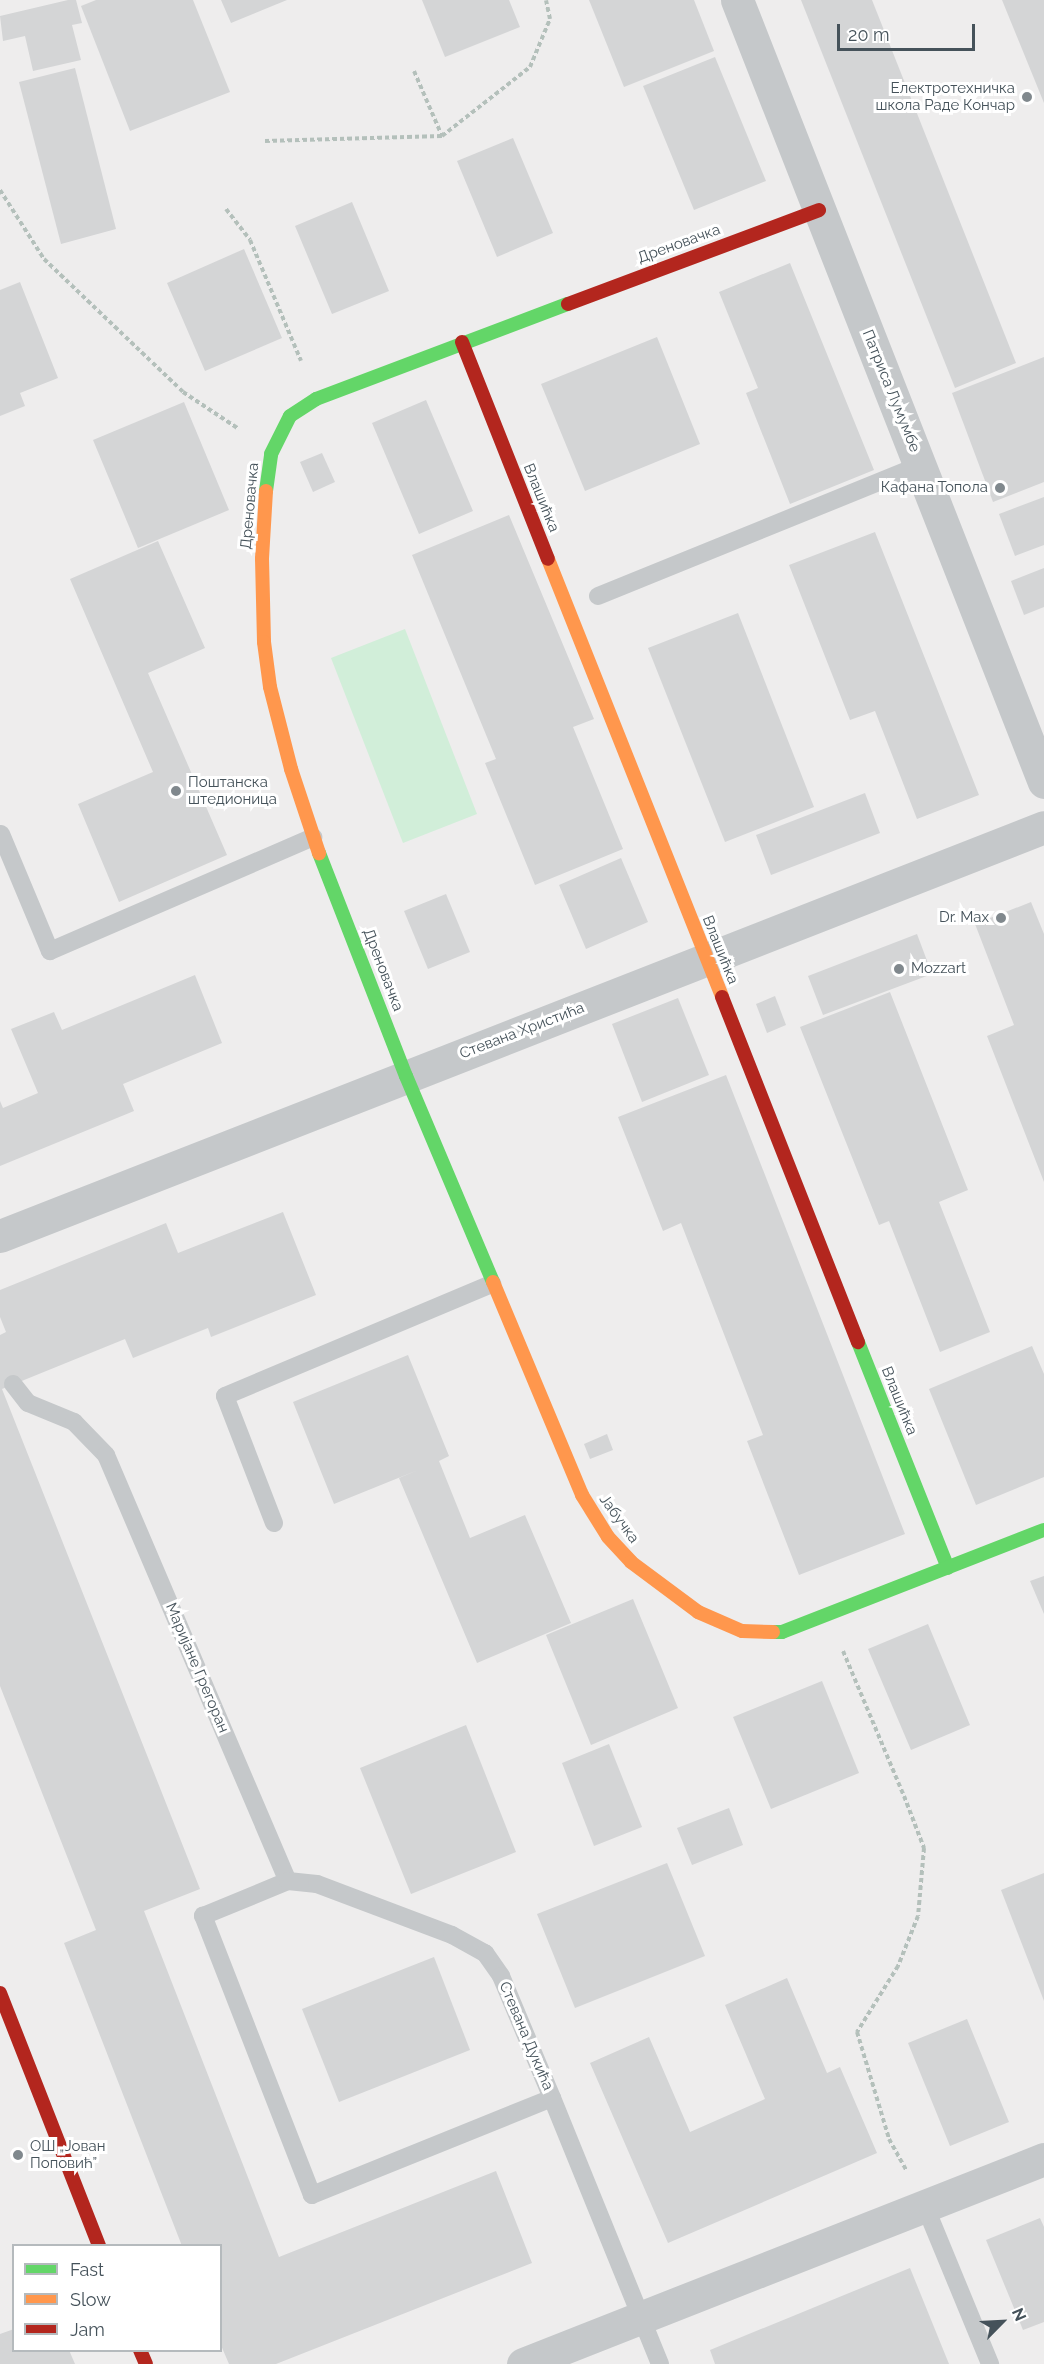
<!DOCTYPE html>
<html>
<head>
<meta charset="utf-8">
<style>
	body { margin:0 }
	#map { position:relative; width:1044px; height:2364px; overflow:hidden; background:#eeeded; font-family:Raleway,sans-serif }
	div>[style] { position:absolute }
	[style*='--x'] { left:calc(var(--x)*1px); top:calc(var(--y)*1px); width:calc(var(--w)*1px); rotate:calc(var(--a)*1deg) }
	.green>* { inset:0; background:#d1eed9 }
	.building>* { inset:0; background:#d4d5d6 }
	.path>* { height:4px; margin-top:-2px; transform-origin:0; background:repeating-linear-gradient(90deg,#b4c0bb 0 4.5px,transparent 0 7.5px) }
	.lane>* { height:18px; margin:-9px; padding:0 9px; transform-origin:9px; border-radius:9px; background:#c5c8ca }
	.street>* { height:33px; margin:-16.5px; padding:0 16.5px; transform-origin:16.5px; border-radius:16.5px; background:#c5c8ca }
	.fast>* { height:14px; margin:-7px; padding:0 7px; transform-origin:7px; border-radius:7px; background:#63d668 }
	.slow>* { height:14px; margin:-7px; padding:0 7px; transform-origin:7px; border-radius:7px; background:#ff974d }
	.jam>* { height:14px; margin:-7px; padding:0 7px; transform-origin:7px; border-radius:7px; background:#b3261e }
	.dots>* { width:16px; height:16px; translate:-50% -50%; box-sizing:border-box; border:3px solid #fff; border-radius:50% }
	span { translate:-50% -50%; white-space:nowrap; text-align:center; line-height:1.15; -webkit-text-stroke:6px #fff; paint-order:stroke }
	.poi-label { font-size:15px; color:#45525a }
	.right { translate:-100% -50%; text-align:right }
	.left { translate:0 -50%; text-align:left }
	.street-label { font-size:15px; color:#45525a }
	.legend { position:absolute; left:12px; top:2244px; width:210px; height:108px; box-sizing:border-box; background:#fff; border:2px solid #b5babd; margin:0; padding:8px 10px; list-style:none; font-size:18px; color:#45525a }
	.legend li { display:flex; align-items:center; gap:12px; height:30px }
	.legend b { width:30px; border:2px solid #b5babd }
	.north { position:absolute; left:972px; top:2292px; width:60px; height:60px; -webkit-text-stroke:4px #fff; paint-order:stroke; rotate:66deg; font-size:16px; font-weight:700; line-height:24px; text-align:center; color:#45525a }
	.north::after { content:''; display:block; margin:auto; width:21px; height:27px; background:#45525a; clip-path:polygon(50% 0,100% 100%,50% 72%,0 100%) }
	.scale { position:absolute; left:837px; top:24px; width:138px; height:27px; box-sizing:border-box; border:3px solid #45525a; border-top:0; padding-left:8px; font-size:18px; line-height:21px; white-space:nowrap; color:#45525a; -webkit-text-stroke:4px #fff; paint-order:stroke }
</style>
</head>
<body>
<div id="map">
	<div class="green">
		<div style="clip-path:polygon(405px 629px,477px 814px,403px 843px,331px 658px)"></div>
	</div>
	<div class="building">
		<div style="clip-path:polygon(68px 0,76px 0,82px 23px,72px 25px,81px 60px,33px 71px,25px 36px,3px 41px,0 16px)"></div>
		<div style="clip-path:polygon(96px 0,193px 0,230px 92px,130px 131px,81px 6px)"></div>
		<div style="clip-path:polygon(221px 0,287px 0,231px 23px)"></div>
		<div style="clip-path:polygon(422px 0,509px 0,520px 27px,445px 57px)"></div>
		<div style="clip-path:polygon(589px 0,694px 0,714px 51px,624px 87px)"></div>
		<div style="clip-path:polygon(801px 0,872px 0,1016px 363px,955px 388px)"></div>
		<div style="clip-path:polygon(1002px 0,1044px 0,1044px 103px)"></div>
		<div style="clip-path:polygon(715px 57px,766px 181px,694px 210px,643px 86px)"></div>
		<div style="clip-path:polygon(75px 68px,116px 229px,61px 244px,19px 82px)"></div>
		<div style="clip-path:polygon(513px 138px,553px 233px,497px 257px,457px 161px)"></div>
		<div style="clip-path:polygon(352px 202px,389px 291px,332px 314px,295px 226px)"></div>
		<div style="clip-path:polygon(244px 249px,282px 338px,205px 371px,167px 283px)"></div>
		<div style="clip-path:polygon(790px 263px,874px 470px,790px 504px,746px 393px,758px 388px,719px 292px)"></div>
		<div style="clip-path:polygon(20px 282px,58px 378px,20px 393px,25px 406px,0 416px,0 290px)"></div>
		<div style="clip-path:polygon(657px 337px,700px 444px,585px 491px,541px 384px)"></div>
		<div style="clip-path:polygon(1044px 357px,1044px 482px,993px 502px,952px 393px)"></div>
		<div style="clip-path:polygon(426px 400px,473px 511px,419px 534px,372px 423px)"></div>
		<div style="clip-path:polygon(184px 402px,229px 510px,138px 548px,93px 440px)"></div>
		<div style="clip-path:polygon(322px 453px,335px 482px,313px 492px,300px 462px)"></div>
		<div style="clip-path:polygon(1044px 497px,1044px 545px,1015px 556px,999px 514px)"></div>
		<div style="clip-path:polygon(509px 515px,594px 719px,573px 727px,623px 849px,535px 885px,485px 763px,496px 759px,412px 555px)"></div>
		<div style="clip-path:polygon(875px 532px,979px 795px,917px 819px,875px 711px,850px 720px,789px 565px)"></div>
		<div style="clip-path:polygon(158px 541px,205px 648px,148px 673px,227px 855px,119px 902px,78px 804px,153px 772px,70px 579px)"></div>
		<div style="clip-path:polygon(1044px 568px,1044px 607px,1024px 615px,1011px 581px)"></div>
		<div style="clip-path:polygon(738px 613px,814px 807px,725px 842px,648px 648px)"></div>
		<div style="clip-path:polygon(865px 793px,880px 833px,771px 875px,756px 835px)"></div>
		<div style="clip-path:polygon(621px 858px,648px 922px,586px 949px,559px 885px)"></div>
		<div style="clip-path:polygon(446px 894px,470px 952px,428px 969px,404px 911px)"></div>
		<div style="clip-path:polygon(1031px 902px,1044px 934px,1044px 1182px,987px 1036px,1014px 1025px,975px 924px)"></div>
		<div style="clip-path:polygon(917px 934px,932px 974px,823px 1015px,808px 976px)"></div>
		<div style="clip-path:polygon(195px 975px,222px 1043px,123px 1084px,134px 1111px,0 1166px,0 1101px,3px 1108px,38px 1093px,11px 1029px,54px 1012px,62px 1030px)"></div>
		<div style="clip-path:polygon(890px 992px,968px 1190px,939px 1202px,990px 1332px,940px 1352px,889px 1221px,879px 1225px,800px 1027px)"></div>
		<div style="clip-path:polygon(775px 996px,786px 1025px,767px 1033px,756px 1004px)"></div>
		<div style="clip-path:polygon(678px 998px,709px 1075px,642px 1102px,612px 1024px)"></div>
		<div style="clip-path:polygon(726px 1075px,905px 1534px,799px 1575px,747px 1441px,763px 1435px,681px 1223px,663px 1231px,618px 1117px)"></div>
		<div style="clip-path:polygon(283px 1212px,316px 1295px,211px 1337px,208px 1328px,133px 1358px,125px 1339px,2px 1389px,200px 1889px,144px 1911px,279px 2257px,496px 2171px,532px 2263px,276px 2364px,229px 2364px,220px 2343px,220px 2246px,182px 2246px,124px 2097px,64px 1943px,96px 1930px,0 1686px,0 1335px,6px 1332px,0 1317px,0 1290px,166px 1223px,178px 1253px)"></div>
		<div style="clip-path:polygon(1032px 1346px,1044px 1374px,1044px 1477px,976px 1505px,929px 1389px)"></div>
		<div style="clip-path:polygon(408px 1355px,449px 1456px,439px 1461px,470px 1538px,525px 1515px,571px 1623px,477px 1663px,399px 1478px,418px 1470px,334px 1504px,293px 1402px)"></div>
		<div style="clip-path:polygon(607px 1434px,613px 1450px,590px 1459px,584px 1444px)"></div>
		<div style="clip-path:polygon(1044px 1576px,1044px 1614px,1030px 1581px)"></div>
		<div style="clip-path:polygon(633px 1599px,678px 1708px,591px 1745px,546px 1635px)"></div>
		<div style="clip-path:polygon(928px 1624px,970px 1725px,911px 1750px,868px 1649px)"></div>
		<div style="clip-path:polygon(822px 1681px,859px 1773px,771px 1809px,733px 1717px)"></div>
		<div style="clip-path:polygon(466px 1725px,516px 1852px,411px 1894px,360px 1768px)"></div>
		<div style="clip-path:polygon(609px 1744px,642px 1827px,594px 1846px,562px 1763px)"></div>
		<div style="clip-path:polygon(729px 1808px,743px 1845px,692px 1865px,677px 1828px)"></div>
		<div style="clip-path:polygon(667px 1863px,705px 1956px,575px 2008px,537px 1914px)"></div>
		<div style="clip-path:polygon(1044px 1873px,1044px 2001px,1001px 1890px)"></div>
		<div style="clip-path:polygon(434px 1957px,470px 2050px,339px 2102px,302px 2009px)"></div>
		<div style="clip-path:polygon(787px 1978px,827px 2073px,840px 2067px,877px 2153px,668px 2243px,590px 2063px,649px 2037px,690px 2132px,765px 2099px,725px 2005px)"></div>
		<div style="clip-path:polygon(967px 2019px,1009px 2122px,950px 2146px,908px 2043px)"></div>
		<div style="clip-path:polygon(1040px 2218px,1044px 2227px,1044px 2322px,1023px 2330px,986px 2240px)"></div>
		<div style="clip-path:polygon(910px 2268px,949px 2364px,715px 2364px,710px 2350px)"></div>
		<div style="clip-path:polygon(14px 2329px,14px 2350px,69px 2350px,75px 2364px,0 2364px,0 2334px)"></div>
	</div>
	<div class="path">
		<div style="--x:414;--y:71;--w:71;--a:66.7"></div>
		<div style="--x:265;--y:141;--w:177;--a:-1.6"></div>
		<div style="--x:442;--y:136;--w:112;--a:-38.1"></div>
		<div style="--x:530;--y:67;--w:52;--a:-67.4"></div>
		<div style="--x:550;--y:19;--w:19;--a:-102"></div>
		<div style="--x:0;--y:190;--w:82;--a:57.5"></div>
		<div style="--x:44;--y:259;--w:192;--a:43.7"></div>
		<div style="--x:183;--y:392;--w:67;--a:33.5"></div>
		<div style="--x:226;--y:209;--w:39;--a:52"></div>
		<div style="--x:250;--y:240;--w:131;--a:67.1"></div>
		<div style="--x:843;--y:1651;--w:157;--a:67.2"></div>
		<div style="--x:904;--y:1796;--w:56;--a:69"></div>
		<div style="--x:924;--y:1848;--w:68;--a:95"></div>
		<div style="--x:918;--y:1916;--w:54;--a:111.8"></div>
		<div style="--x:898;--y:1966;--w:78;--a:121.8"></div>
		<div style="--x:857;--y:2032;--w:112;--a:73.3"></div>
		<div style="--x:889;--y:2139;--w:35;--a:61"></div>
	</div>
	<div class="lane">
		<div style="--x:598;--y:596;--w:349;--a:-22.1"></div>
		<div style="--x:1;--y:834;--w:127;--a:67.3"></div>
		<div style="--x:50;--y:951;--w:287;--a:-23.4"></div>
		<div style="--x:13;--y:1384;--w:24;--a:52"></div>
		<div style="--x:28;--y:1403;--w:50;--a:22.4"></div>
		<div style="--x:74;--y:1422;--w:46;--a:45.9"></div>
		<div style="--x:106;--y:1455;--w:463;--a:66.9"></div>
		<div style="--x:274;--y:1523;--w:136;--a:-111.1"></div>
		<div style="--x:225;--y:1396;--w:290;--a:-22.8"></div>
		<div style="--x:552;--y:2098;--w:259;--a:158"></div>
		<div style="--x:312;--y:2195;--w:300;--a:-111.3"></div>
		<div style="--x:203;--y:1916;--w:92;--a:-22.4"></div>
		<div style="--x:288;--y:1881;--w:29;--a:6"></div>
		<div style="--x:317;--y:1884;--w:144;--a:20.7"></div>
		<div style="--x:452;--y:1935;--w:38;--a:29"></div>
		<div style="--x:485;--y:1953;--w:28;--a:55"></div>
		<div style="--x:501;--y:1976;--w:132;--a:67.3"></div>
		<div style="--x:552;--y:2098;--w:287;--a:67.9"></div>
		<div style="--x:925;--y:2206;--w:171;--a:67.6"></div>
	</div>
	<div class="street">
		<div style="--x:737;--y:0;--w:840;--a:68.57"></div>
		<div style="--x:0;--y:1236;--w:1121;--a:-21.39"></div>
		<div style="--x:523;--y:2364;--w:560;--a:-21.48"></div>
	</div>
	<div class="fast">
		<div style="--x:266;--y:491;--w:37;--a:-82"></div>
		<div style="--x:271;--y:454;--w:42;--a:-63.4"></div>
		<div style="--x:290;--y:416;--w:31;--a:-33"></div>
		<div style="--x:316;--y:399;--w:269;--a:-20.7"></div>
		<div style="--x:319;--y:853;--w:239;--a:68.7"></div>
		<div style="--x:406;--y:1076;--w:224;--a:67.1"></div>
		<div style="--x:858;--y:1342;--w:243;--a:68.3"></div>
		<div style="--x:773;--y:1632;--w:9;--a:0"></div>
		<div style="--x:782;--y:1632;--w:281;--a:-21.3"></div>
	</div>
	<div class="slow">
		<div style="--x:266;--y:491;--w:68;--a:93.4"></div>
		<div style="--x:262;--y:559;--w:83;--a:88.6"></div>
		<div style="--x:264;--y:642;--w:45;--a:82.4"></div>
		<div style="--x:270;--y:687;--w:85;--a:75.6"></div>
		<div style="--x:291;--y:769;--w:89;--a:71.6"></div>
		<div style="--x:548;--y:559;--w:471;--a:68.3"></div>
		<div style="--x:493;--y:1282;--w:231;--a:67.3"></div>
		<div style="--x:582;--y:1495;--w:49;--a:58.2"></div>
		<div style="--x:608;--y:1537;--w:34;--a:47"></div>
		<div style="--x:631;--y:1562;--w:84;--a:36.7"></div>
		<div style="--x:698;--y:1612;--w:48;--a:23.4"></div>
		<div style="--x:742;--y:1631;--w:31;--a:2"></div>
	</div>
	<div class="jam">
		<div style="--x:568;--y:304;--w:268;--a:-20.5"></div>
		<div style="--x:462;--y:342;--w:233;--a:68.4"></div>
		<div style="--x:722;--y:997;--w:371;--a:68.5"></div>
		<div style="--x:0;--y:1993;--w:272;--a:68.6"></div>
		<div style="--x:140;--y:2350;--w:15;--a:67"></div>
	</div>
	<div class="dots">
		<div style="left:1027px;top:97px;background:#80888d"></div>
		<div style="left:1000px;top:488px;background:#80888d"></div>
		<div style="left:176px;top:791px;background:#80888d"></div>
		<div style="left:1001px;top:918px;background:#80888d"></div>
		<div style="left:899px;top:969px;background:#80888d"></div>
		<div style="left:18px;top:2155px;background:#80888d"></div>
	</div>
	<div class="poi-label">
		<span class="right" style="left:1015px;top:97px">Електротехничка<br>школа Раде Кончар</span>
		<span class="right" style="left:988px;top:488px">Кафана Топола</span>
		<span class="left" style="left:188px;top:791px">Поштанска<br>штедионица</span>
		<span class="right" style="left:989px;top:918px">Dr. Max</span>
		<span class="left" style="left:911px;top:969px">Mozzart</span>
		<span class="left" style="left:30px;top:2155px">ОШ „Јован<br>Поповић”</span>
	</div>
	<div class="street-label">
		<span style="left:679px;top:244px;rotate:-20deg">Дреновачка</span>
		<span style="left:891px;top:391px;rotate:68deg">Патриса Лумумбе</span>
		<span style="left:541px;top:498px;rotate:68deg">Влашићка</span>
		<span style="left:250px;top:506px;rotate:-85deg">Дреновачка</span>
		<span style="left:720px;top:950px;rotate:68deg">Влашићка</span>
		<span style="left:383px;top:970px;rotate:69deg">Дреновачка</span>
		<span style="left:522px;top:1031px;rotate:-21deg">Стевана Христића</span>
		<span style="left:899px;top:1401px;rotate:68deg">Влашићка</span>
		<span style="left:619px;top:1519px;rotate:54deg">Јабучка</span>
		<span style="left:197px;top:1668px;rotate:67deg">Маријане Грегоран</span>
		<span style="left:526px;top:2036px;rotate:67deg">Стевана Дукића</span>
	</div>
	<ul class="legend">
	<li><b style="height:8px;background:#63d668"></b>Fast</li>
	<li><b style="height:8px;background:#ff974d"></b>Slow</li>
	<li><b style="height:8px;background:#b3261e"></b>Jam</li>
	</ul>
	<div class="north">N</div>
	<div class="scale">20 m</div>
</div>
</body>
</html>
